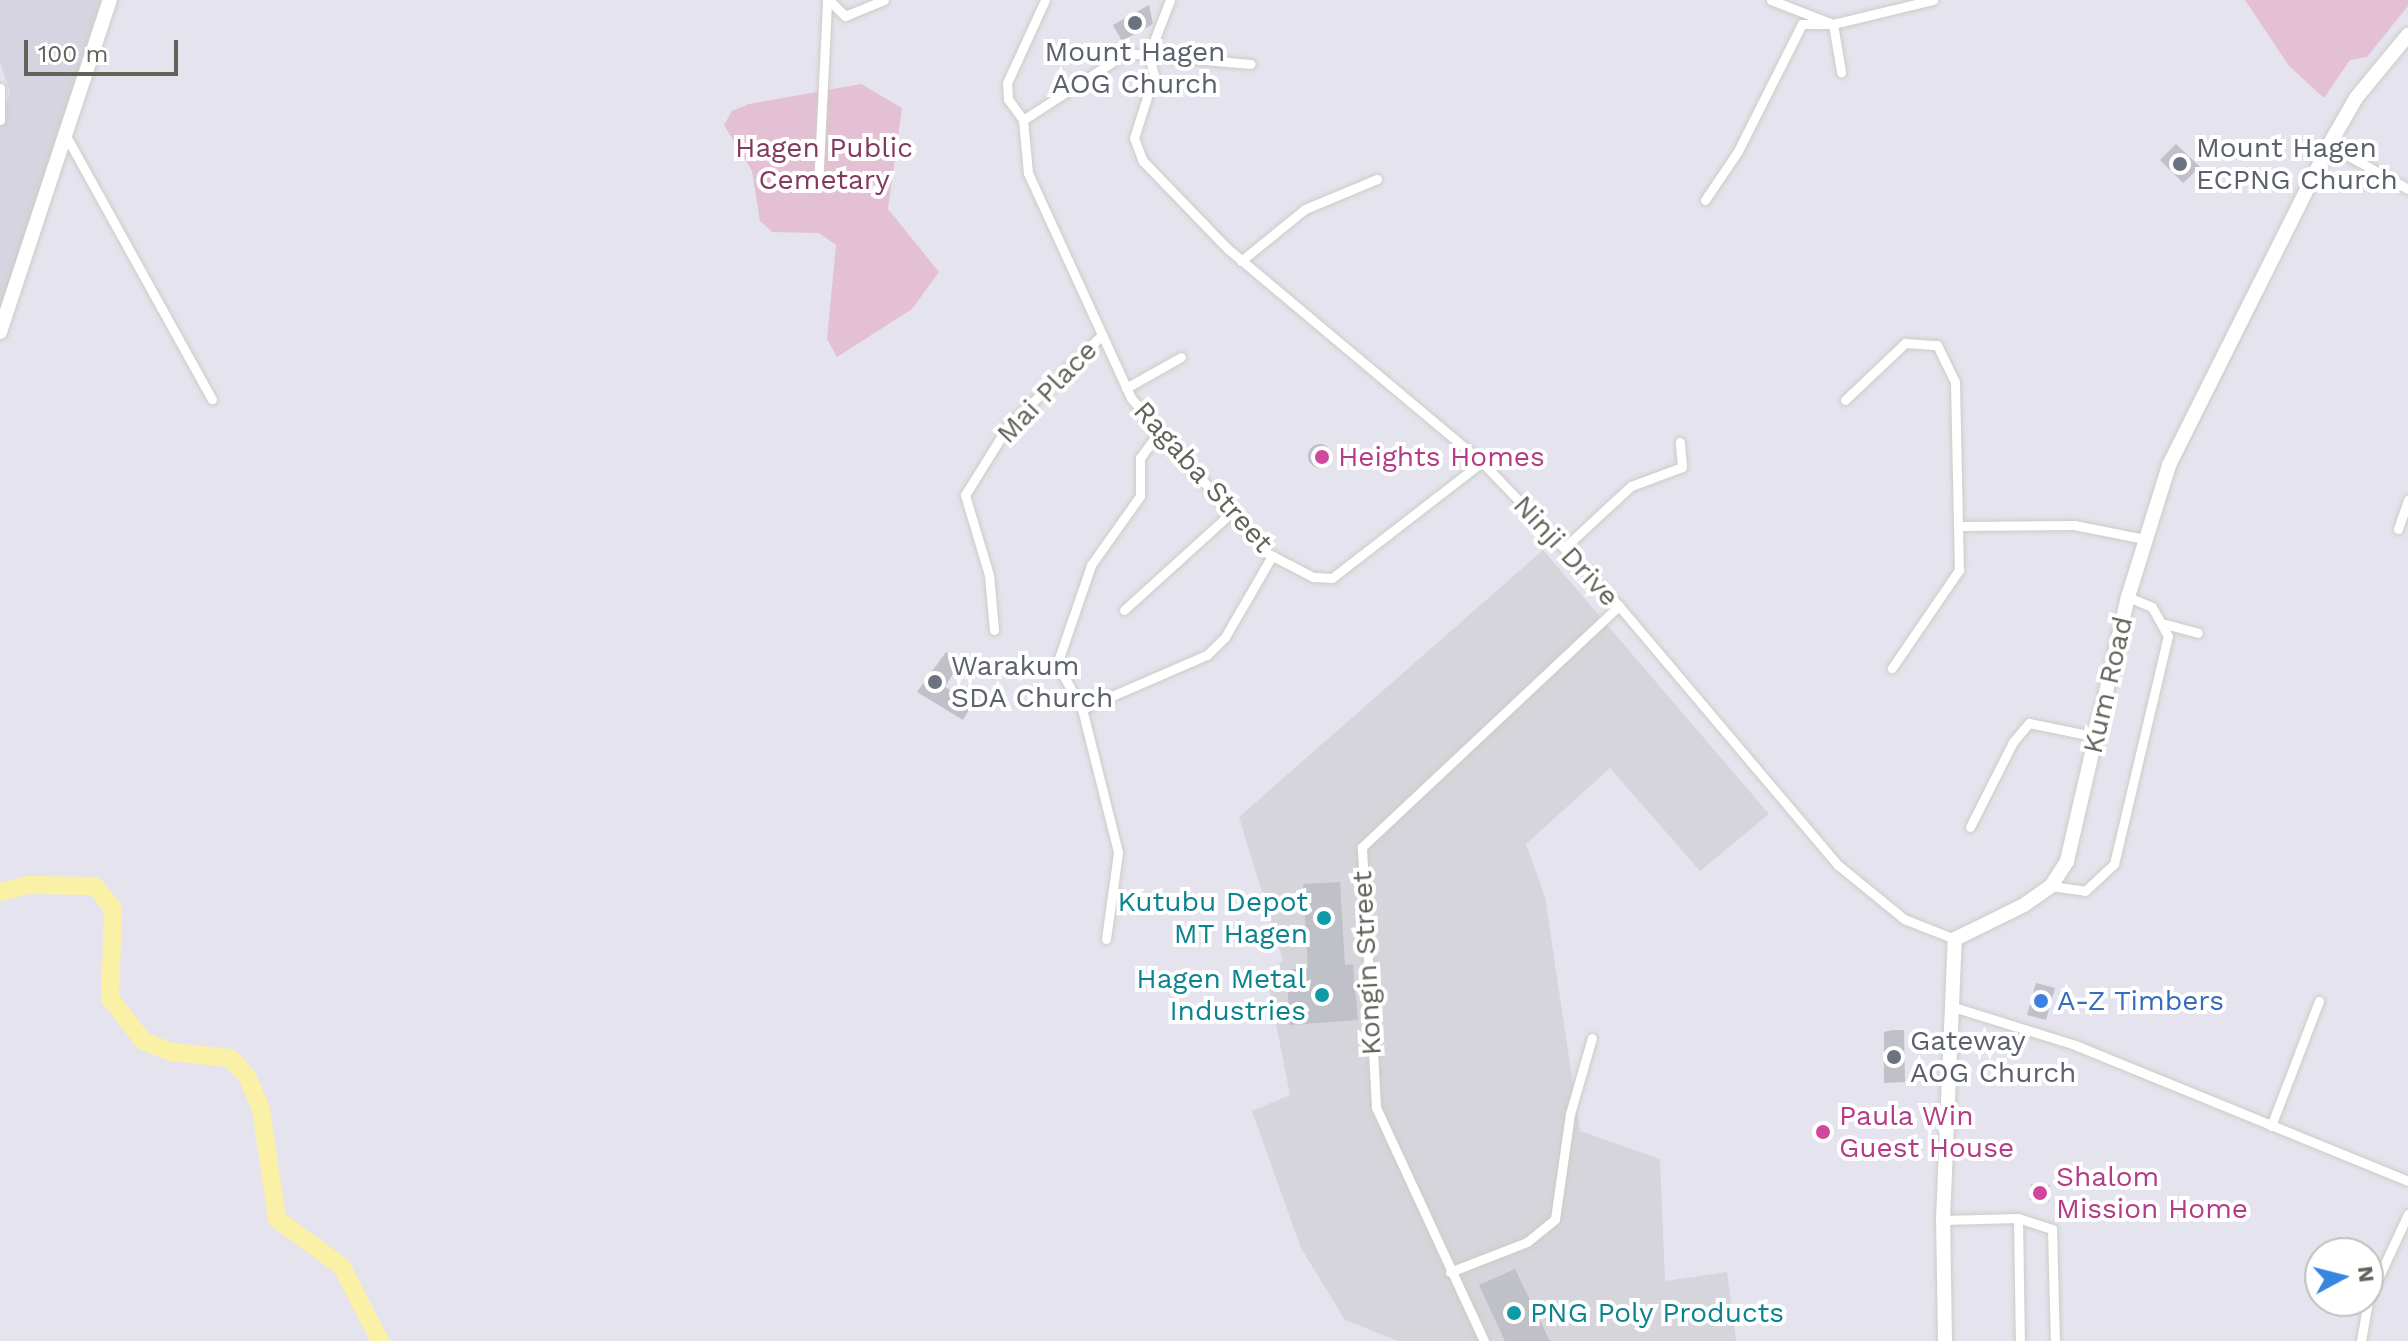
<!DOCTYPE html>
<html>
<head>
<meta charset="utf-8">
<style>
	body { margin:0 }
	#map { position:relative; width:2408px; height:1341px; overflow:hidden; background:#e5e3ed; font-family:"Work Sans",sans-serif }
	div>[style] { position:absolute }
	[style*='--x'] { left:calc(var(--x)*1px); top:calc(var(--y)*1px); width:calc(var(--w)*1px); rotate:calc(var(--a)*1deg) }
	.industrial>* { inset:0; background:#d6d5db }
	.education>* { inset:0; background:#d6d4e0 }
	.green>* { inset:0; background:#e3c0d3 }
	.river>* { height:18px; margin:-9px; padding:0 9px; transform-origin:9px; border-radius:9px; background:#faf0a6 }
	.building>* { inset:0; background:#c0c0c8 }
	.round { border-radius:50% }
	.roads { filter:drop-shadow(0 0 2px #ccccc6) drop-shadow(0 0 2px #ccccc6) }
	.street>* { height:9px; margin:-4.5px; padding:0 4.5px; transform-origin:4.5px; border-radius:4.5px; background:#fff }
	.secondary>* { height:14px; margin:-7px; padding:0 7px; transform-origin:7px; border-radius:7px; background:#fff }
	.dots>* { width:22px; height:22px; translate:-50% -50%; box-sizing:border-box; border:4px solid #fff; border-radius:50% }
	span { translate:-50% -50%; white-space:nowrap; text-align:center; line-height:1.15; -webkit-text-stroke:8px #fff; paint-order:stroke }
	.worship-label { font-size:28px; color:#5b616d }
	.left { translate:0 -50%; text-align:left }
	.park-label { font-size:28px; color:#823a5e }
	.street-label { font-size:28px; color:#62625b }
	.hotel-label { font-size:28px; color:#b23c85 }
	.culture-label { font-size:28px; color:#0d838f }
	.right { translate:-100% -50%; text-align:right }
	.shop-label { font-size:28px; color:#366cbe }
	.north { position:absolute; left:2304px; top:1237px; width:80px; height:80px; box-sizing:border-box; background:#fff; border:2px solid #c0c0bd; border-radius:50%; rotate:83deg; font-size:22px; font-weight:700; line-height:32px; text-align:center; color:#62625b }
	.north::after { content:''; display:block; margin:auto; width:28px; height:36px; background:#3786de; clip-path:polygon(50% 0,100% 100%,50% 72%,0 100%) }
	.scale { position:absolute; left:24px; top:40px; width:154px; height:36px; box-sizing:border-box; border:4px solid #62625b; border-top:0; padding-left:10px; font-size:24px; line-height:28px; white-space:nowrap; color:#62625b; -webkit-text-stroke:6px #fff; paint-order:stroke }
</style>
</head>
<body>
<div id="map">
	<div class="industrial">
		<div style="clip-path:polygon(1543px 550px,1769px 814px,1700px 871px,1610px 768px,1526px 844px,1545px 897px,1580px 1131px,1660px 1159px,1665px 1281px,1727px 1272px,1736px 1341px,1398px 1341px,1345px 1320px,1301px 1248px,1252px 1111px,1290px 1095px,1266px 972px,1283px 961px,1239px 817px)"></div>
	</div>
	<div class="education">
		<div style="clip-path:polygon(0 0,101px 0,46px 168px,0 336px,0 86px,7px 103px,10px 92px,0 62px)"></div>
	</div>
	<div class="green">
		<div style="clip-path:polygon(2245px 0,2408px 0,2408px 6px,2367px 57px,2350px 60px,2324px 98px,2289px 66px)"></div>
		<div style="clip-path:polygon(861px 84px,902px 108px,888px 209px,939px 272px,912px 309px,837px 357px,827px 339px,836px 245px,819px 233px,772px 232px,760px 221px,752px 171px,724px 125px,732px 111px,749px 104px)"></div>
	</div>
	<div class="river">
		<div style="--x:0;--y:892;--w:29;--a:-14"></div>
		<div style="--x:28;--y:885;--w:67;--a:0.9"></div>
		<div style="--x:95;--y:886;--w:29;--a:52"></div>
		<div style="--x:113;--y:909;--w:89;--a:91.9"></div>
		<div style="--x:110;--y:998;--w:54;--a:52.5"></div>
		<div style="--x:143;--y:1041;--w:30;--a:21"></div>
		<div style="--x:171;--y:1052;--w:59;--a:5.8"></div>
		<div style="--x:230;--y:1058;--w:25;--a:47"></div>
		<div style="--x:247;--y:1076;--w:36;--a:67"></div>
		<div style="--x:261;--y:1109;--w:111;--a:81.7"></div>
		<div style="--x:277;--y:1219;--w:81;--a:36.4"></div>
		<div style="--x:342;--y:1267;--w:83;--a:62.8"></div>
	</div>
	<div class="building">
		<div style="clip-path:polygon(1149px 5px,1153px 24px,1122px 41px,1113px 25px)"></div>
		<div style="clip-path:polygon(2176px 144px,2200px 167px,2183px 183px,2160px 160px)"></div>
		<div class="round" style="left:1308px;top:444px;width:24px;height:24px"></div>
		<div style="clip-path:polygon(946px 652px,960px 662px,945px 687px,966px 700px,977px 697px,963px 720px,917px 692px)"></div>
		<div style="clip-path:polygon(1340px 882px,1345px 965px,1353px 964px,1358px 1020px,1290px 1025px,1286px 970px,1308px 968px,1303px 884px)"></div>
		<div style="clip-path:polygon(2036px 983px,2055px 988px,2046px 1020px,2027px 1015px)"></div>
		<div style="clip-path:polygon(1892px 1030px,1904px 1030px,1905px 1082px,1884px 1083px,1884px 1032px)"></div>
		<div style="clip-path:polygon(2031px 1184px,2050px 1185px,2049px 1201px,2030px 1200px)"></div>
		<div style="clip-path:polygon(1515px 1269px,1550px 1341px,1505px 1341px,1479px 1285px)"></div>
	</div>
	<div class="roads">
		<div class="street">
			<div style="--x:829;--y:0;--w:23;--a:45"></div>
			<div style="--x:845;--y:16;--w:42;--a:-22.3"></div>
			<div style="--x:1045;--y:0;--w:91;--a:114.6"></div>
			<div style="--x:1007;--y:83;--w:16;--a:86"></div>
			<div style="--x:1008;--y:99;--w:26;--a:54"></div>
			<div style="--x:1023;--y:120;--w:123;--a:-33"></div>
			<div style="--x:1126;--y:53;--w:125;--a:5"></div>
			<div style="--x:1170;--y:0;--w:58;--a:111.3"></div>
			<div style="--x:1149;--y:54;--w:22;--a:77"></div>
			<div style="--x:1154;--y:75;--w:66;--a:107.6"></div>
			<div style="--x:1134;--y:138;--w:25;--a:69"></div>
			<div style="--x:1143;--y:161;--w:122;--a:46"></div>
			<div style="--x:1228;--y:249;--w:331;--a:40"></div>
			<div style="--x:1482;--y:462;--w:199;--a:46.4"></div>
			<div style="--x:1619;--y:606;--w:339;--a:49.8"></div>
			<div style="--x:1838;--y:865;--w:85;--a:39.3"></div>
			<div style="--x:1904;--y:919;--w:55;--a:21.4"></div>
			<div style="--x:1771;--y:0;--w:66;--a:21.2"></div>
			<div style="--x:1833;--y:24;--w:103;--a:-13.5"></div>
			<div style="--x:0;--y:88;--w:32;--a:90"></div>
			<div style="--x:1023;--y:120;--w:53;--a:84.6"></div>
			<div style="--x:1028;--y:173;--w:247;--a:65.4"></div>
			<div style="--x:1131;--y:398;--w:204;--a:49"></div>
			<div style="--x:1265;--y:552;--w:54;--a:27.5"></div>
			<div style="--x:1313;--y:577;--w:19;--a:3"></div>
			<div style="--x:1332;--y:578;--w:190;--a:-37.7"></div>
			<div style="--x:66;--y:136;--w:301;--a:61"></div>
			<div style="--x:2329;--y:145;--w:90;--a:29.1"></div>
			<div style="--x:818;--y:187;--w:187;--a:-87.2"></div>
			<div style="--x:1705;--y:200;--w:59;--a:-56"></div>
			<div style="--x:1738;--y:151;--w:142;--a:-63.3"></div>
			<div style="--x:1802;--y:24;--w:31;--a:0"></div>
			<div style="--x:1833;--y:24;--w:49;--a:80.5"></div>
			<div style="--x:1241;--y:261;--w:82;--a:-39.1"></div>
			<div style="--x:1305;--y:209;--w:78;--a:-22.6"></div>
			<div style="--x:1126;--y:388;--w:63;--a:-29.4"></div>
			<div style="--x:1845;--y:400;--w:83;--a:-43.5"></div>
			<div style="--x:1905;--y:343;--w:32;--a:4"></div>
			<div style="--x:1937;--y:345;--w:41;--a:64.1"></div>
			<div style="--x:1955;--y:382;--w:188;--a:88.8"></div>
			<div style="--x:1959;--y:570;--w:119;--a:124.4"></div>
			<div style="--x:1961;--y:526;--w:113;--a:-0.5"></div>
			<div style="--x:2074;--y:525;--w:72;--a:11.2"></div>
			<div style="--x:2398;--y:529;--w:31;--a:-71"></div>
			<div style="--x:1564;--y:548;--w:91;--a:-42.8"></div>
			<div style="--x:1631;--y:486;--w:54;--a:-20.4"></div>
			<div style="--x:1682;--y:467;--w:25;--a:-95"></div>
			<div style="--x:1124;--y:610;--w:144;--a:-42.2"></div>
			<div style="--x:2165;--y:624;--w:34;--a:15"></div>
			<div style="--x:994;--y:630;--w:55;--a:-95.2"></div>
			<div style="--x:989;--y:575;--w:84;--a:-106.7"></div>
			<div style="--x:965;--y:495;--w:81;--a:-58.1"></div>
			<div style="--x:1008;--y:426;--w:131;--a:-44.1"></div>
			<div style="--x:1082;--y:709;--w:136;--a:-23.4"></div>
			<div style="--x:1207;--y:655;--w:25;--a:-45"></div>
			<div style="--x:1225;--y:637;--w:94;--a:-59.9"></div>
			<div style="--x:1970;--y:827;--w:95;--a:-63.2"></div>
			<div style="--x:2013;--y:742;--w:25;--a:-50"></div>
			<div style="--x:2029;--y:723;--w:69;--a:11.6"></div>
			<div style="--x:2051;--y:886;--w:34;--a:8"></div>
			<div style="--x:2085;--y:891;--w:40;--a:-43"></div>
			<div style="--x:2114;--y:864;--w:234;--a:-76.7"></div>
			<div style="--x:2168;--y:636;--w:33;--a:-119"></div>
			<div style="--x:2152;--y:607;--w:26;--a:-157"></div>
			<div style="--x:1106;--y:939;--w:88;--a:-82.1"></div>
			<div style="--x:1118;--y:852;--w:147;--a:-104.1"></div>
			<div style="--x:1082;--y:709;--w:51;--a:-119.1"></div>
			<div style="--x:1057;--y:664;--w:105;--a:-71"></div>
			<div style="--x:1091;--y:565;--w:85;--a:-54.6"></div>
			<div style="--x:1140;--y:496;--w:38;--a:-90"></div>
			<div style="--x:1140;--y:458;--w:32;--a:-54"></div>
			<div style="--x:1950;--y:1006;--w:131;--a:17.3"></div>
			<div style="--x:2075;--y:1045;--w:360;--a:22.2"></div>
			<div style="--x:2271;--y:1126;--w:134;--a:-69"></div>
			<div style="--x:2018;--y:1218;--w:123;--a:89.1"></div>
			<div style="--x:1943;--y:1220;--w:75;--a:-1.5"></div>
			<div style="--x:2018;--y:1218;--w:36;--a:18"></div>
			<div style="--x:2052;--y:1229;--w:112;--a:88.5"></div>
			<div style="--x:1450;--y:1272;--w:83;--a:-21.3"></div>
			<div style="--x:1527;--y:1242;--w:36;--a:-39"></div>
			<div style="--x:1555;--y:1219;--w:106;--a:-81.9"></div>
			<div style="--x:1570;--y:1114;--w:79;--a:-73.9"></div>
			<div style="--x:2368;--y:1300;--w:95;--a:-65.1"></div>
			<div style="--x:1484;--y:1341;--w:258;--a:-114.8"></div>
			<div style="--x:1376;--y:1107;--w:260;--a:-93.1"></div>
			<div style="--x:1362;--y:847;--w:352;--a:-43.2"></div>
			<div style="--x:2361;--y:1341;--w:41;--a:-80.1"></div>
		</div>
		<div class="secondary">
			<div style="--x:0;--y:332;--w:350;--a:-71.7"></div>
			<div style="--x:1945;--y:1341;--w:121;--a:-90.9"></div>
			<div style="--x:1943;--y:1220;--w:281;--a:-87.6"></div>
			<div style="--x:1955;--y:939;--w:77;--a:-26.2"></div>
			<div style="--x:2024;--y:905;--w:33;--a:-35"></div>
			<div style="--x:2051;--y:886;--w:30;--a:-57"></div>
			<div style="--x:2067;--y:861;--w:271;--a:-77"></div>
			<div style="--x:2128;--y:597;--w:138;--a:-72.7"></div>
			<div style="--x:2169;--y:465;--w:358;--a:-63.4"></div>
			<div style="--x:2329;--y:145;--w:54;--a:-60.1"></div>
			<div style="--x:2356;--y:98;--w:82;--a:-50.5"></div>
		</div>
	</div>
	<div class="dots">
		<div style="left:1135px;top:23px;background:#6b7280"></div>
		<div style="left:2180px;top:164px;background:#6b7280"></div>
		<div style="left:1322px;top:457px;background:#d1479c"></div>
		<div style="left:935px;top:682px;background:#6b7280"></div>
		<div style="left:1324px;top:918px;background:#0f9aa8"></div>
		<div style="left:1322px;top:995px;background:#0f9aa8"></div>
		<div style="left:2041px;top:1001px;background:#3f7fe0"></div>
		<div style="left:1894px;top:1057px;background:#6b7280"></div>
		<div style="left:1823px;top:1132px;background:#d1479c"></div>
		<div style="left:2040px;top:1193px;background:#d1479c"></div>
		<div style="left:1514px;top:1313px;background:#0f9aa8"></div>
	</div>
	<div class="worship-label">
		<span style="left:1135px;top:68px">Mount Hagen<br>AOG Church</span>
		<span class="left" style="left:2196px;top:164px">Mount Hagen<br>ECPNG Church</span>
		<span class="left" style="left:951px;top:682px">Warakum<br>SDA Church</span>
		<span class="left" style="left:1910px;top:1057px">Gateway<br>AOG Church</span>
	</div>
	<div class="park-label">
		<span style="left:824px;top:164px">Hagen Public<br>Cemetary</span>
	</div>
	<div class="street-label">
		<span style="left:1047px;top:392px;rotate:-46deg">Mai Place</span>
		<span style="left:1203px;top:477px;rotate:48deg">Ragaba Street</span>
		<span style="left:1566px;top:551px;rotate:47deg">Ninji Drive</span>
		<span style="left:2108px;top:685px;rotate:-77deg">Kum Road</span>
		<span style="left:1367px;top:963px;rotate:-93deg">Kongin Street</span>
	</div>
	<div class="hotel-label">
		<span class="left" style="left:1338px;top:457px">Heights Homes</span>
		<span class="left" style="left:1839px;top:1132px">Paula Win<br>Guest House</span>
		<span class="left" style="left:2056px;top:1193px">Shalom<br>Mission Home</span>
	</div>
	<div class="culture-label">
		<span class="right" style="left:1308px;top:918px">Kutubu Depot<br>MT Hagen</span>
		<span class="right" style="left:1306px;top:995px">Hagen Metal<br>Industries</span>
		<span class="left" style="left:1530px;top:1313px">PNG Poly Products</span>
	</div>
	<div class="shop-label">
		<span class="left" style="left:2057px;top:1001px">A-Z Timbers</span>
	</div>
	<div class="north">N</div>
	<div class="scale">100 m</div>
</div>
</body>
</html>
